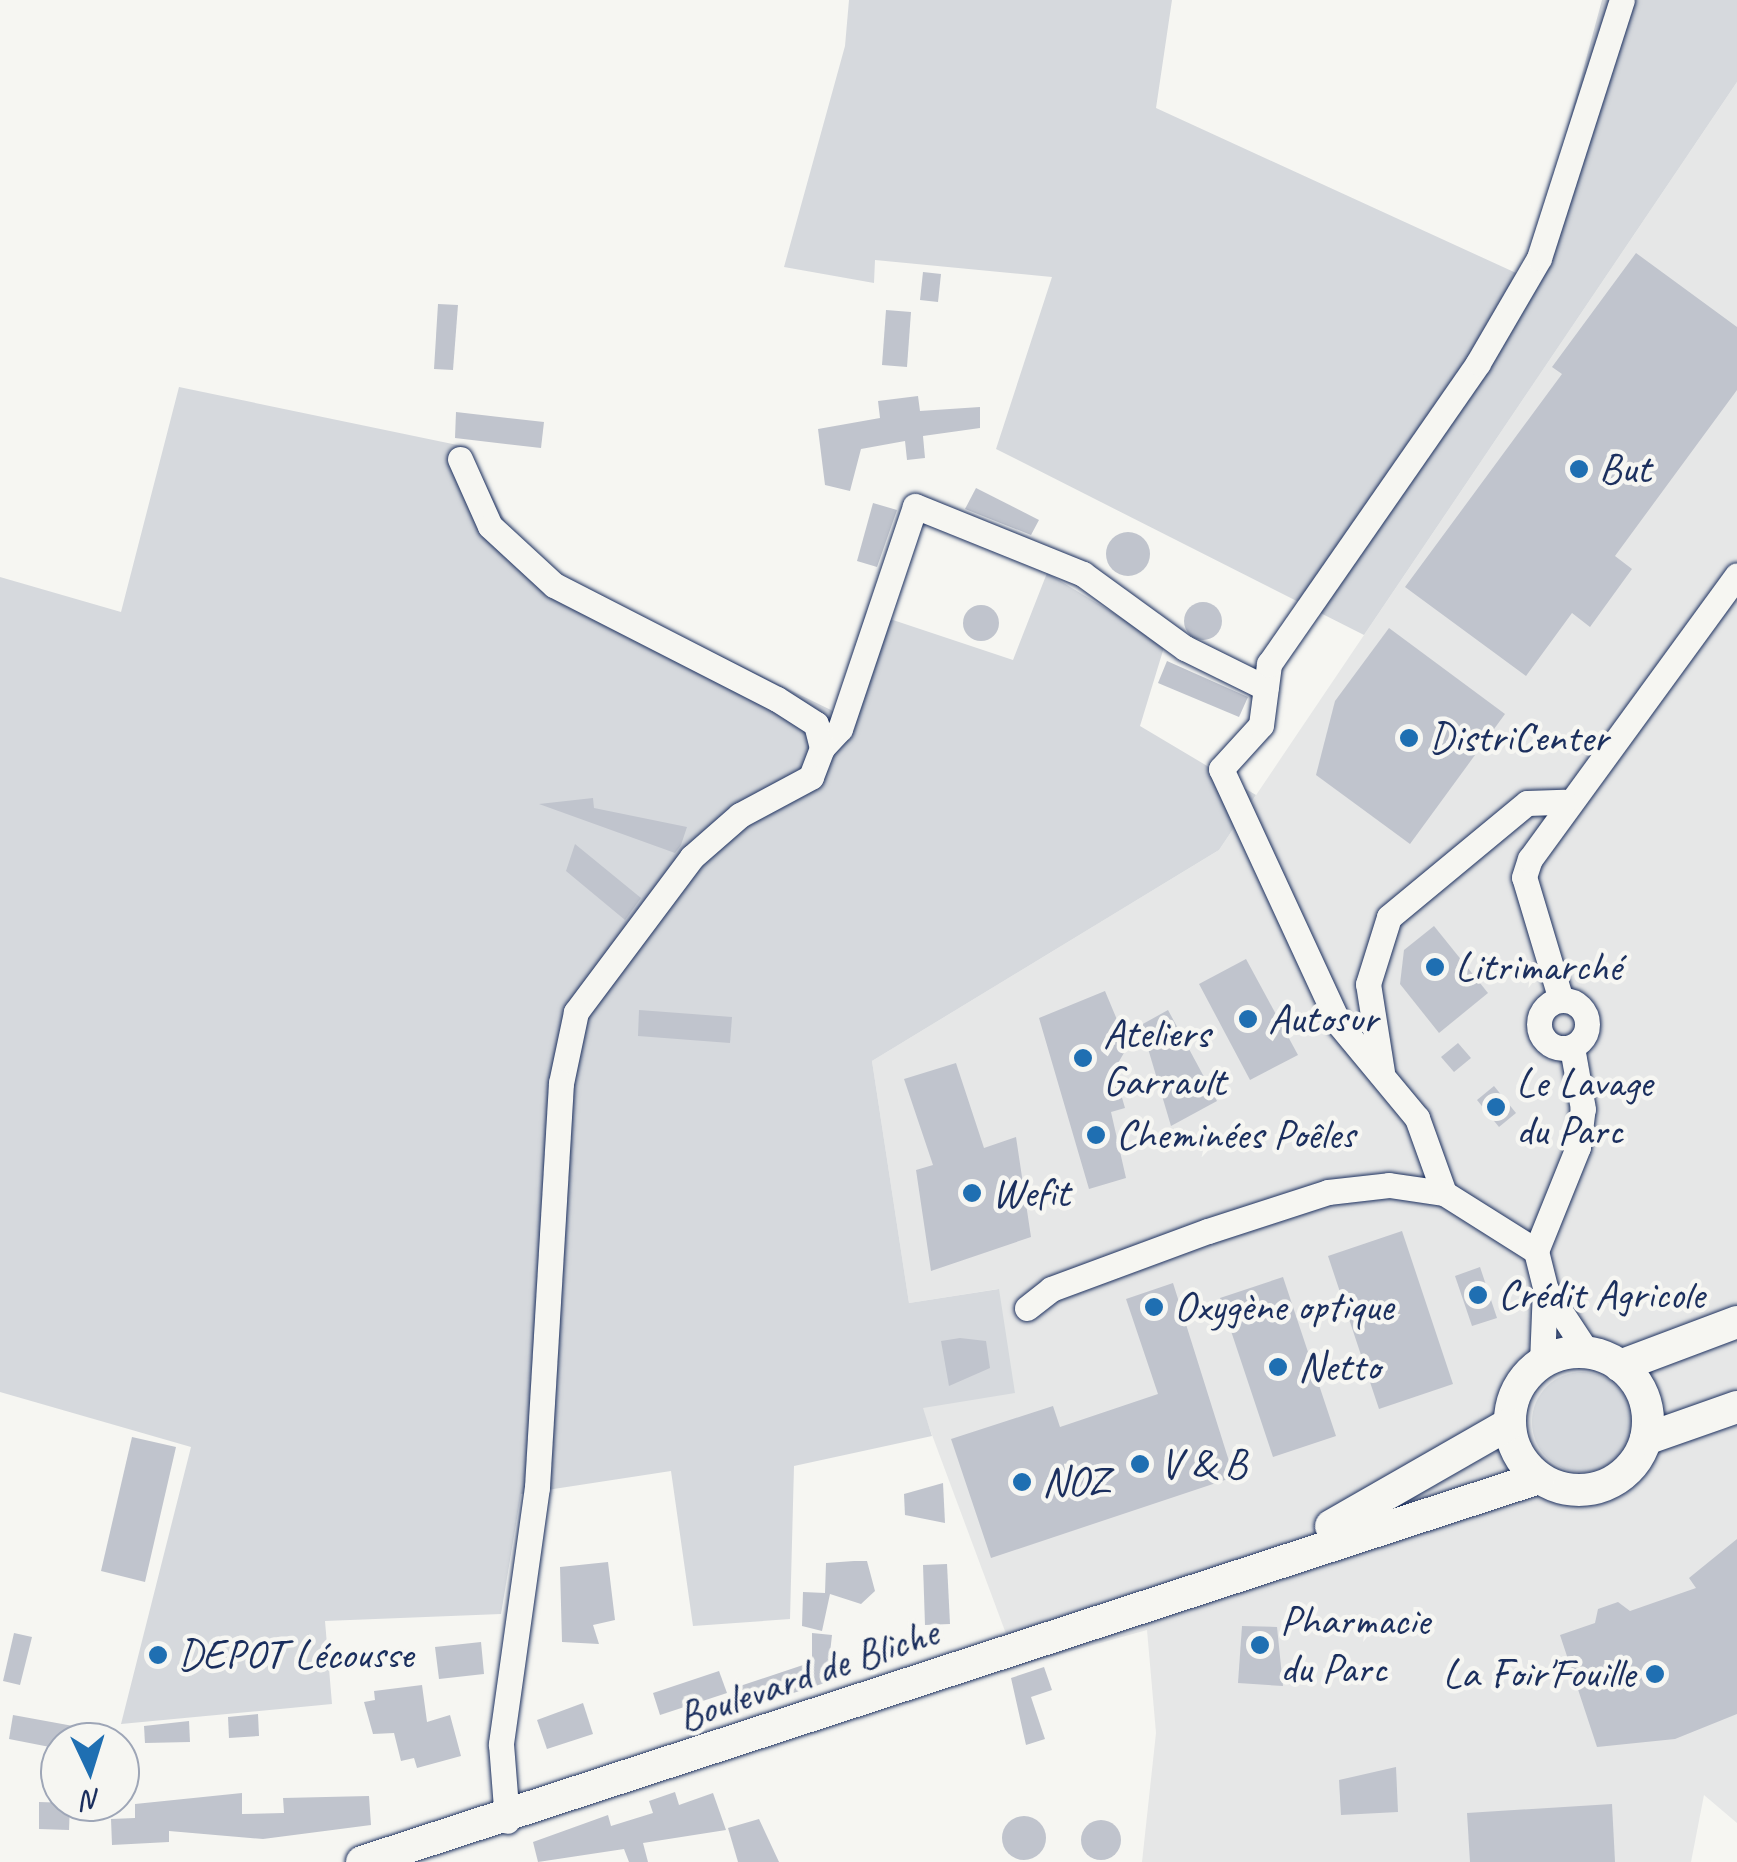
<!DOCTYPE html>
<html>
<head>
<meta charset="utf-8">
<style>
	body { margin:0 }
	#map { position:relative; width:1737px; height:1862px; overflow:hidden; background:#f6f6f2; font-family:Caveat,sans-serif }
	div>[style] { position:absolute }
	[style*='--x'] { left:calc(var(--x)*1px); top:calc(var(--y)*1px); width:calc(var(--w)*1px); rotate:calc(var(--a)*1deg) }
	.built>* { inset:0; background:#e6e7e7 }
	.green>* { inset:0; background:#d6d9dd }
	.round { border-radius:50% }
	.building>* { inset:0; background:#c0c4cd }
	.roads { filter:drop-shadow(0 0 2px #1b2f5e) drop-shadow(0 0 2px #1b2f5e) }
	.minor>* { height:25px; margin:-12.5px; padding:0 12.5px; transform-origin:12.5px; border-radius:12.5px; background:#f6f6f2 }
	.minor>.ring { margin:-12.5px; padding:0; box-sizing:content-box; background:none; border:25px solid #f6f6f2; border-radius:50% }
	.major>* { height:32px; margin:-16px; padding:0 16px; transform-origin:16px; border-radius:16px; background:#f6f6f2 }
	.major>.ring { margin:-16px; padding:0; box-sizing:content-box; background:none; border:32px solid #f6f6f2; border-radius:50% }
	.dots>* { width:28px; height:28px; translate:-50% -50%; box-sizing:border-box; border:5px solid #f6f6f2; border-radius:50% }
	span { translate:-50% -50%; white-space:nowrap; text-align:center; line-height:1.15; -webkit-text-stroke:9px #f6f6f2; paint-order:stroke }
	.poi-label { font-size:42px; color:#1b2f5e }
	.left { translate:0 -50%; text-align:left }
	.right { translate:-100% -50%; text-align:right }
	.street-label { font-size:42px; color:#1b2f5e }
	.north { position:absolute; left:40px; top:1722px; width:100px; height:100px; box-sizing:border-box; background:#f6f6f2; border:2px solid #9ea6b7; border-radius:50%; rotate:176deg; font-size:28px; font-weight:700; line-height:40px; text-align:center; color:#1b2f5e }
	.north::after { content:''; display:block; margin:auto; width:35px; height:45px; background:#1f6fb2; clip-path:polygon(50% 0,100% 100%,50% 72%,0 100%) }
</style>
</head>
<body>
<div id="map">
	<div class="built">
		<div style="clip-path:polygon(1737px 82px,1737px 1823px,1704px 1795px,1691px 1862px,1142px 1862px,1156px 1733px,1147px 1630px,1018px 1666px,922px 1408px,998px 1289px,909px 1303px,872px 1061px,1219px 850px)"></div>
	</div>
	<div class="green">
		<div style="clip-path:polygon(849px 0,1172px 0,1156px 108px,1527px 278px,1602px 0,1737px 0,1737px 82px,1364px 635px,996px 449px,1052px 277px,875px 260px,874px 283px,784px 267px,845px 46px)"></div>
		<div style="clip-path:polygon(179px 387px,467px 447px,507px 525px,550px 572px,835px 712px,866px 611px,1013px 660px,1047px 573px,1165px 644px,1140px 726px,1256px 795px,1219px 850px,872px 1061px,909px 1303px,999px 1289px,1015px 1393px,923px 1408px,932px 1436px,794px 1466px,790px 1619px,693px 1626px,671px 1471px,521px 1494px,501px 1614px,325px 1621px,332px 1704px,121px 1724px,191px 1447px,0 1392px,0 577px,121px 612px)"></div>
		<div class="round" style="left:1532px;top:1372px;width:100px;height:100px"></div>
	</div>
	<div class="building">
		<div style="clip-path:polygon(1636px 253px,1737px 327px,1737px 390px,1615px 556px,1632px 569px,1590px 627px,1572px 613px,1526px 676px,1405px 587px,1562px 374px,1552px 367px)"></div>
		<div style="clip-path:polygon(923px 272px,941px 274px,938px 302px,920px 300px)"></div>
		<div style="clip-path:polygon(438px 304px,458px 305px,453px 370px,434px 369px)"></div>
		<div style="clip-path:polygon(886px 310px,911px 312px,907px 367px,882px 365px)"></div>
		<div style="clip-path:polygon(918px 396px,920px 411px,980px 407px,980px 428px,923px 436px,925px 458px,907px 460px,905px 441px,861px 449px,850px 491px,825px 485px,818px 429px,880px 418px,878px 401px)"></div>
		<div style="clip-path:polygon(456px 412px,544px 422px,541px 448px,455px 438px)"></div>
		<div style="clip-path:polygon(976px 488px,1039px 520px,1031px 535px,965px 509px)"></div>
		<div style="clip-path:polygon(873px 503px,897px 510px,877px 567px,857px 561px)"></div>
		<div class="round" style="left:1106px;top:532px;width:44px;height:44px"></div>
		<div class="round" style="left:1184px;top:602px;width:38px;height:38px"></div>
		<div class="round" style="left:963px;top:605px;width:36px;height:36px"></div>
		<div style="clip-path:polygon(1389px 628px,1505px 714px,1410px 844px,1316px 775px,1335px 701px)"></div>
		<div style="clip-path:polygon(1167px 661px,1248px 697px,1239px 717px,1158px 683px)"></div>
		<div style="clip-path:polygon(593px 798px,594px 808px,687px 827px,681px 845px,675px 853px,539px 804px)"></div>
		<div style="clip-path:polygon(575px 844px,641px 898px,625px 920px,566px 871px)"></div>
		<div style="clip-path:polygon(1434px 926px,1488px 993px,1439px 1033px,1400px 984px,1404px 950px)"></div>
		<div style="clip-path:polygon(1246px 959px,1298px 1055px,1250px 1080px,1199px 984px)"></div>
		<div style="clip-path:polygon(1105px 991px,1128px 1046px,1114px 1070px,1125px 1108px,1111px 1112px,1126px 1178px,1089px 1189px,1039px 1018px)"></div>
		<div style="clip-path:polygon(639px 1010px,732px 1017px,730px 1043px,638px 1036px)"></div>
		<div style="clip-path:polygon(1168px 1010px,1217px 1101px,1171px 1126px,1141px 1025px)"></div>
		<div style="clip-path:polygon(1458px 1043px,1471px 1058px,1454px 1072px,1441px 1057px)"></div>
		<div style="clip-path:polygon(956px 1063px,984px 1148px,1016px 1137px,1031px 1237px,931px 1271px,916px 1170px,933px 1165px,904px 1079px)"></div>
		<div style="clip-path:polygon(1494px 1086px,1516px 1113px,1499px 1127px,1477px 1100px)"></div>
		<div style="clip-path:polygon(1402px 1231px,1453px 1384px,1379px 1409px,1328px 1256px)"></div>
		<div style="clip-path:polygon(1480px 1267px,1497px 1318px,1472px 1326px,1455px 1276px)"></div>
		<div style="clip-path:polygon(1283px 1277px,1336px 1436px,1273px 1457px,1220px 1298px)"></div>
		<div style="clip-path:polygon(1173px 1283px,1234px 1477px,991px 1558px,951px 1439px,1053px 1406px,1060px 1427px,1158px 1394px,1126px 1299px)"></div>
		<div style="clip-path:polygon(960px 1338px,986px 1341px,990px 1368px,949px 1386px,941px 1341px)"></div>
		<div style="clip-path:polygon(132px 1437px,176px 1447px,145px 1582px,101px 1571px)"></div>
		<div style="clip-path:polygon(943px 1483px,945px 1523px,905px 1515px,904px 1494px)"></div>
		<div style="clip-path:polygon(1737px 1539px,1737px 1714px,1675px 1739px,1597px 1747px,1560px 1635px,1595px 1623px,1598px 1609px,1618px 1602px,1630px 1611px,1696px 1588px,1689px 1578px)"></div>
		<div style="clip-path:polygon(854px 1561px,867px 1561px,875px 1591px,861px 1604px,830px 1594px,822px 1631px,802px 1626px,803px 1592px,825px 1593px,826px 1563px)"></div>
		<div style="clip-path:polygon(608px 1562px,615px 1620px,593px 1625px,599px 1644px,562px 1642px,560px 1567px)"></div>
		<div style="clip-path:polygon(947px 1564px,950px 1624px,925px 1625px,923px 1565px)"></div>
		<div style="clip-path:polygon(1242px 1626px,1277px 1627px,1283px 1686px,1238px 1683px)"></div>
		<div style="clip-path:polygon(14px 1633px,32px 1637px,20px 1685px,3px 1681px)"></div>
		<div style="clip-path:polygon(812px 1633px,832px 1635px,829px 1662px,849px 1655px,853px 1674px,746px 1708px,740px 1686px,812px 1662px)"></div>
		<div style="clip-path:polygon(481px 1642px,484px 1674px,439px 1679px,435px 1647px)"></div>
		<div style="clip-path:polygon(1044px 1667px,1052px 1690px,1031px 1697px,1045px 1739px,1026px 1745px,1011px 1678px)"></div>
		<div style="clip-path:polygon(719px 1671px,727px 1693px,660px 1715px,653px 1693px)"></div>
		<div style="clip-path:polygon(422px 1685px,427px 1722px,450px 1715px,461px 1756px,417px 1768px,414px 1758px,401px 1761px,394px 1733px,373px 1734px,364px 1702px,375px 1700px,374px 1691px)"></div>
		<div style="clip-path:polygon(583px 1703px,593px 1734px,547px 1749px,537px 1720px)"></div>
		<div style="clip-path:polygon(258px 1714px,259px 1736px,229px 1738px,228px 1717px)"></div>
		<div style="clip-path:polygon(13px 1715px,106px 1732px,105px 1742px,60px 1749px,9px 1739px)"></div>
		<div style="clip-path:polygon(189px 1721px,190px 1742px,145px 1743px,144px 1726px)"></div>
		<div style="clip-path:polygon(1396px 1767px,1398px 1812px,1341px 1815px,1339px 1780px)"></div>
		<div style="clip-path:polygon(675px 1792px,679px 1805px,713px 1793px,726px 1830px,643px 1843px,648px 1862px,629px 1862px,624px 1849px,538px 1862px,533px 1842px,608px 1815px,611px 1826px,653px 1813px,649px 1801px)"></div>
		<div style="clip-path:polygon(242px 1793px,242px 1814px,284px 1813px,283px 1798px,369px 1796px,371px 1825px,263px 1839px,169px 1831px,169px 1842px,112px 1845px,111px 1819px,135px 1818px,135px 1804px)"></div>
		<div style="clip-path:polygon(39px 1802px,70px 1803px,69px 1830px,39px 1829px)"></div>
		<div style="clip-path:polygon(1612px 1804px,1615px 1862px,1470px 1862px,1467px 1813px)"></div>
		<div class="round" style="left:1002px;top:1816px;width:44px;height:44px"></div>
		<div style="clip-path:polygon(759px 1819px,779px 1862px,738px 1862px,728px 1828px)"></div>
		<div class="round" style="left:1081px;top:1820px;width:40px;height:40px"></div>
	</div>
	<div class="roads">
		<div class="minor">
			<div style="--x:460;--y:459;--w:73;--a:65.9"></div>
			<div style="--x:490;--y:526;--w:87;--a:42.7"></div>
			<div style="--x:554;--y:585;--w:250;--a:27.1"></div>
			<div style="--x:777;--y:699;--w:46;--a:32.7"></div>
			<div style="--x:816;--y:724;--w:25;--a:76"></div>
			<div style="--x:822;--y:748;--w:31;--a:111"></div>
			<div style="--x:811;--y:777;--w:81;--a:151.8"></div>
			<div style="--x:740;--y:815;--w:64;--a:138.8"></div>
			<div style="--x:692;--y:857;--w:194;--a:126.8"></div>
			<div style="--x:576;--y:1012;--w:73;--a:101.9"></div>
			<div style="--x:561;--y:1083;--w:405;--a:93.4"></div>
			<div style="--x:537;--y:1487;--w:260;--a:98"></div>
			<div style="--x:501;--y:1744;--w:77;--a:85.5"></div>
			<div style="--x:822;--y:748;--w:26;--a:-47"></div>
			<div style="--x:840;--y:729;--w:235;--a:-71.4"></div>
			<div style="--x:915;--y:506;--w:181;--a:22"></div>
			<div style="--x:1083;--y:574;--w:126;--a:36"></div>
			<div style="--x:1185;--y:648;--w:90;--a:26.3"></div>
			<div class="ring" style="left:1539px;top:1000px;width:23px;height:23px"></div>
			<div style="--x:1561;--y:1000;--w:128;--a:-106.7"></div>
			<div style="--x:1524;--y:877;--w:19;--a:-72"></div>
			<div style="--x:1530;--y:859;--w:351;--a:-53.9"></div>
			<div style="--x:1382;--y:1072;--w:89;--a:-99"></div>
			<div style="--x:1368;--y:984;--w:70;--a:-72.6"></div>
			<div style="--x:1389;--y:917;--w:179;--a:-39.6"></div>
			<div style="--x:1527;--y:803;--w:37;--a:-2"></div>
			<div style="--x:1444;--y:1193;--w:80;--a:-109.8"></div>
			<div style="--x:1417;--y:1118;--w:122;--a:-129.7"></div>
			<div style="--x:1339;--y:1024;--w:281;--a:-114.8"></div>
			<div style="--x:1221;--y:769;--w:59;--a:-47.7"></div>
			<div style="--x:1261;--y:725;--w:62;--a:-82.5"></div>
			<div style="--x:1269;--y:664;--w:366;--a:-55.2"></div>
			<div style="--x:1478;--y:363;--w:121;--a:-59.8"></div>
			<div style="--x:1539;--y:258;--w:271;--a:-72.2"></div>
			<div style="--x:1536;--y:1251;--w:112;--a:-68"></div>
			<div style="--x:1578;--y:1147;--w:38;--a:-83"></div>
			<div style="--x:1583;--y:1109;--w:63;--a:-100.1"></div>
			<div style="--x:1545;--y:1288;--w:77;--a:56.7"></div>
			<div style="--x:1027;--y:1308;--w:31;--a:-38"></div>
			<div style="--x:1051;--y:1289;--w:167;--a:-20.3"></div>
			<div style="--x:1208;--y:1231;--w:126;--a:-18"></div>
			<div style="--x:1328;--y:1192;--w:61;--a:-6.5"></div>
			<div style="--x:1389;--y:1185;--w:56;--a:8.3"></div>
			<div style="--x:1444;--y:1193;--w:109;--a:32.2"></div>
			<div style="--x:1536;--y:1251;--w:38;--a:76"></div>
			<div style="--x:1545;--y:1288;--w:74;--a:92.3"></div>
		</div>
		<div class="major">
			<div class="ring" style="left:1510px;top:1352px;width:106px;height:106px"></div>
			<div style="--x:1620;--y:1366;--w:125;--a:-20.6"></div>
			<div style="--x:1646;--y:1439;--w:96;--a:-19.4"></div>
			<div style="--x:1331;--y:1526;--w:205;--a:-29.8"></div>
			<div style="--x:362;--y:1862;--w:1238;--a:-18.07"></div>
		</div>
	</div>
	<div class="dots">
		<div style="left:1579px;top:469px;background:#1f6fb2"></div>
		<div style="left:1409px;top:738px;background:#1f6fb2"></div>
		<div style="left:1435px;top:967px;background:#1f6fb2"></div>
		<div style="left:1248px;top:1019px;background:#1f6fb2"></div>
		<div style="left:1083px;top:1058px;background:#1f6fb2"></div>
		<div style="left:1496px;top:1107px;background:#1f6fb2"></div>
		<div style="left:1096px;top:1135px;background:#1f6fb2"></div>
		<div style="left:972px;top:1193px;background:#1f6fb2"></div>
		<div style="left:1478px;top:1295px;background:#1f6fb2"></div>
		<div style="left:1154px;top:1307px;background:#1f6fb2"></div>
		<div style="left:1278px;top:1367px;background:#1f6fb2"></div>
		<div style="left:1140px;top:1464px;background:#1f6fb2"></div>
		<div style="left:1022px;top:1482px;background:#1f6fb2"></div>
		<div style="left:1260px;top:1645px;background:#1f6fb2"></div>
		<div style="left:158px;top:1655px;background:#1f6fb2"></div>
		<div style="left:1655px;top:1674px;background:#1f6fb2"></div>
	</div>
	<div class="poi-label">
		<span class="left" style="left:1599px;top:469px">But</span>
		<span class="left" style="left:1429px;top:738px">DistriCenter</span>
		<span class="left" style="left:1455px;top:967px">Litrimarché</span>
		<span class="left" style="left:1268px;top:1019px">Autosur</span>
		<span class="left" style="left:1103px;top:1058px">Ateliers<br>Garrault</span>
		<span class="left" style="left:1516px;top:1107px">Le Lavage<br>du Parc</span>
		<span class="left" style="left:1116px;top:1135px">Cheminées Poêles</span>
		<span class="left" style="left:992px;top:1193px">Wefit</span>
		<span class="left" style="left:1498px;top:1295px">Crédit Agricole</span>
		<span class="left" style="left:1174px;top:1307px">Oxygène optique</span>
		<span class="left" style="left:1298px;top:1367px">Netto</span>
		<span class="left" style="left:1160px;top:1464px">V &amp; B</span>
		<span class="left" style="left:1042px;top:1482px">NOZ</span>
		<span class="left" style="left:1280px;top:1645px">Pharmacie<br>du Parc</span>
		<span class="left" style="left:178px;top:1655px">DEPOT Lécousse</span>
		<span class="right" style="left:1635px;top:1674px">La Foir'Fouille</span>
	</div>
	<div class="street-label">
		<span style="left:808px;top:1675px;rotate:-19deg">Boulevard de Bliche</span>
	</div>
	<div class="north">N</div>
</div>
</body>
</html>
